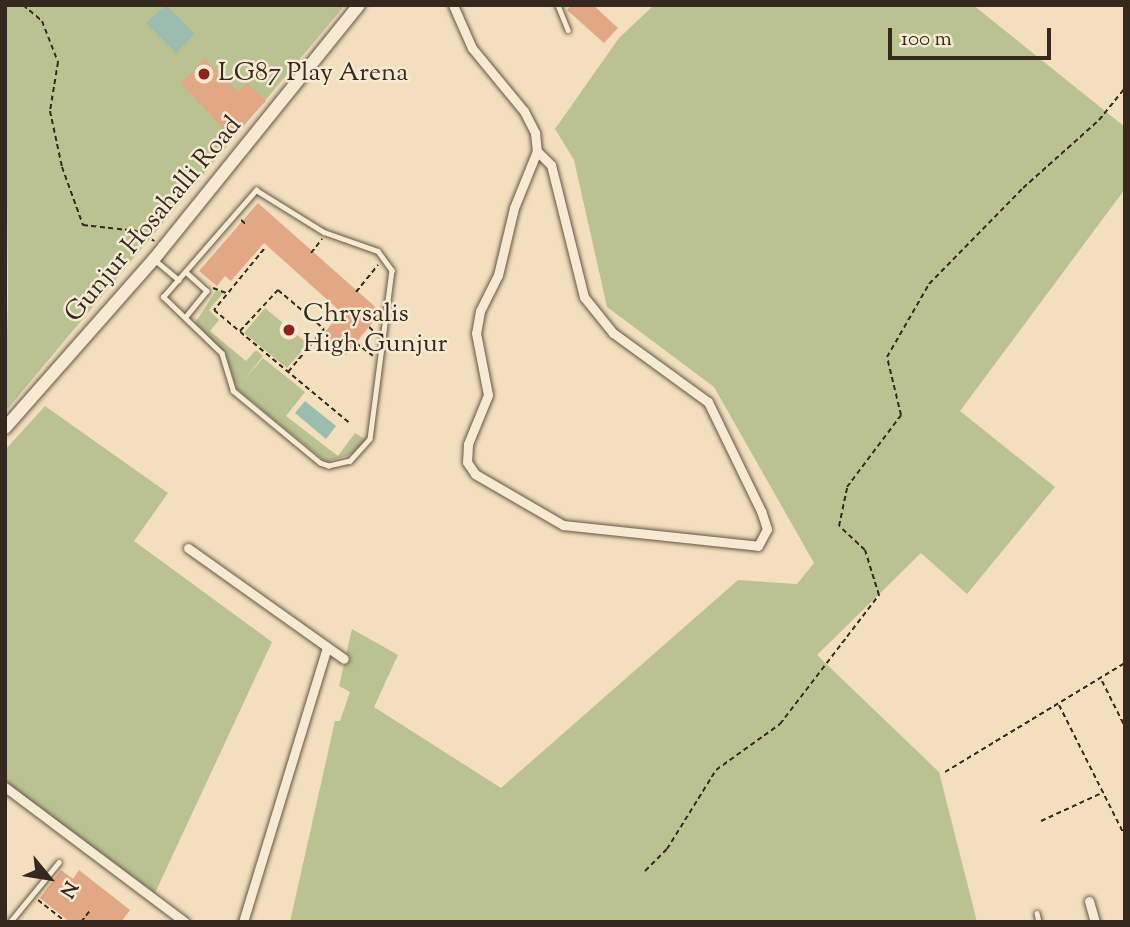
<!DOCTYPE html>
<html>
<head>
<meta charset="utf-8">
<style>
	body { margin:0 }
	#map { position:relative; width:1130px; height:927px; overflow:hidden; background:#f3dfbe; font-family:"Sorts Mill Goudy",serif }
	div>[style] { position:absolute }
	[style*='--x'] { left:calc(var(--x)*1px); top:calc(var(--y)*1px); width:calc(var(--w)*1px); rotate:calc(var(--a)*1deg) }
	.green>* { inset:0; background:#bac292 }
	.water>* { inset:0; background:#9bbdaf }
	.building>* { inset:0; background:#e2a784 }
	.path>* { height:2px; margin-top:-1px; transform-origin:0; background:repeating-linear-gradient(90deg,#35291d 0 5px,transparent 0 8.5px) }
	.roads { filter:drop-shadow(0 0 2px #645645) drop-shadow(0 0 2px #645645) }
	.lane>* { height:4.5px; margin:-2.25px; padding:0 2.25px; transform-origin:2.25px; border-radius:2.25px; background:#f7ead5 }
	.street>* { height:9px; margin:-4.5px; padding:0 4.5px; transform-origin:4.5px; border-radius:4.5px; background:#f7ead5 }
	.secondary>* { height:12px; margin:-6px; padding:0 6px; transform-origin:6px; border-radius:6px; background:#f7ead5 }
	.dots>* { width:19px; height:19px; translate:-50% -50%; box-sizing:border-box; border:4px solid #f7ead5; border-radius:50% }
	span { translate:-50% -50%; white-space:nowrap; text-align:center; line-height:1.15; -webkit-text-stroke:5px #f7ead5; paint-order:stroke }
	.poi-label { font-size:26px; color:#35291d }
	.left { translate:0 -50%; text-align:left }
	.street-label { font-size:26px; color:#35291d }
	.frame { position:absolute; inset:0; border:7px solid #35291d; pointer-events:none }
	.north { position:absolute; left:14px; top:843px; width:70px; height:70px; -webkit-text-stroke:5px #f7ead5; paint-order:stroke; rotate:120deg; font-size:19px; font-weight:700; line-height:28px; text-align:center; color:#35291d }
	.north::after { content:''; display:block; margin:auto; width:24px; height:32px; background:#35291d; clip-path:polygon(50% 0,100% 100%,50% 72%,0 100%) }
	.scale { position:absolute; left:888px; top:28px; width:163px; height:32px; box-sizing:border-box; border:4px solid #35291d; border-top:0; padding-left:9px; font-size:21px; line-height:24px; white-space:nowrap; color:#35291d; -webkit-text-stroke:5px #f7ead5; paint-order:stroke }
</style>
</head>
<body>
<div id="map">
	<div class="green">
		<div style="clip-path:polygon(5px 5px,345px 5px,5px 412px,8px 296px)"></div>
		<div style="clip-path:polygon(654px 5px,973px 5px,1125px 127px,1125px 189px,960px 411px,1055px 487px,967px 594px,921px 553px,817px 655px,939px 772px,977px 922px,290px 922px,335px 721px,340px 721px,350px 692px,339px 686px,352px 629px,398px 655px,374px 707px,501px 788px,738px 580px,797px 584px,814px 563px,714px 387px,607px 307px,574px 160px,555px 129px,619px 38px)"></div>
		<div style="clip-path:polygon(217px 289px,223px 293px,209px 310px,219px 320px,210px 331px,246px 361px,256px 350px,263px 356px,243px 381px,263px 358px,305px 392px,286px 416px,338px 456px,355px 433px,367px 440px,356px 453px,326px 462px,237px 389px,225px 353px,195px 323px)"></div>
		<div style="clip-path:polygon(265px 308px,308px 344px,287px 368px,244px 333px)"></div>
		<div style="clip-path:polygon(45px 406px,168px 493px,134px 541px,272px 642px,155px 893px,5px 782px,5px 450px)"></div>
	</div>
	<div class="water">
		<div style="clip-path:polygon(166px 5px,195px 34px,176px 53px,146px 23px)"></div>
		<div style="clip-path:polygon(305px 401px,336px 426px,326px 439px,295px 413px)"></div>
	</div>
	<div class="building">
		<div style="clip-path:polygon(571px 5px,593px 5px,618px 28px,604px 43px,567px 10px)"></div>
		<div style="clip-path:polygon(205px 59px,238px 92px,248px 83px,266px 101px,231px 137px,181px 83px)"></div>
		<div style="clip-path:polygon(258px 203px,381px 312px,346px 355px,322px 336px,341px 312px,264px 243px,231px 281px,225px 276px,217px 286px,199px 271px)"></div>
		<div style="clip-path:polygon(61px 870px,73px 879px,79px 870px,130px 910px,121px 922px,70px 922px,40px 898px)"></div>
	</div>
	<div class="path">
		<div style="--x:23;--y:5;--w:25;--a:40"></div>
		<div style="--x:42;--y:21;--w:44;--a:68.7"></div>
		<div style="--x:58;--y:62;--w:50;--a:99.3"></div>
		<div style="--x:50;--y:111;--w:57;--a:77.9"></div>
		<div style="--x:62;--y:167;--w:62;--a:70.1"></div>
		<div style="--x:83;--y:225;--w:54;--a:6.3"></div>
		<div style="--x:137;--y:231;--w:20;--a:30"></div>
		<div style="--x:241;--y:220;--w:8;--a:40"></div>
		<div style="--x:264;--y:249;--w:79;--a:129.3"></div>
		<div style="--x:214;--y:310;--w:178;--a:39.8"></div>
		<div style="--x:311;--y:253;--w:18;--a:-52"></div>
		<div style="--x:213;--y:288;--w:14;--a:21"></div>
		<div style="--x:356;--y:292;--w:35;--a:-51"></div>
		<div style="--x:369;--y:327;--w:9;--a:41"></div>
		<div style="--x:240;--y:331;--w:56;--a:-47.2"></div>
		<div style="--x:278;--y:290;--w:60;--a:40.3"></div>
		<div style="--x:324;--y:329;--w:56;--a:129.9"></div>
		<div style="--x:356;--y:343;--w:21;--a:37"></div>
		<div style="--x:1102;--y:681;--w:51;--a:63.4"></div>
		<div style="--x:1059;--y:705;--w:147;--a:63.3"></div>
		<div style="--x:945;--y:772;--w:210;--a:-31.2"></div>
		<div style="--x:1041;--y:821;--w:69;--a:-24.7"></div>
		<div style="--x:645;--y:871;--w:31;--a:-45"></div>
		<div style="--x:667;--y:849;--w:93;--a:-58.2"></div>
		<div style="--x:716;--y:770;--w:79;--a:-35.7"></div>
		<div style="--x:780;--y:724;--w:163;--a:-52.5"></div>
		<div style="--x:879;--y:595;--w:47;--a:-107.3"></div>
		<div style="--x:865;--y:550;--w:35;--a:-137"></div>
		<div style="--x:839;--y:526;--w:40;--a:-78"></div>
		<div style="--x:847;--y:487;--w:90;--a:-53.1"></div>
		<div style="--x:901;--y:415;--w:60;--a:-103.6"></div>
		<div style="--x:887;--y:357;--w:84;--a:-60.1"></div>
		<div style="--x:929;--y:284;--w:134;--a:-45.6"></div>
		<div style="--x:1023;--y:188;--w:102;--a:-41.8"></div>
		<div style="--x:1099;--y:120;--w:41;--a:-50.9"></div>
		<div style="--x:38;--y:900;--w:36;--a:38"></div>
		<div style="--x:81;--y:922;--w:16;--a:-52"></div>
	</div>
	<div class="roads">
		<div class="lane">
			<div style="--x:558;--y:5;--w:27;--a:68"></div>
			<div style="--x:256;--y:190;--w:80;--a:31.7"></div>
			<div style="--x:324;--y:232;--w:57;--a:19.4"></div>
			<div style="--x:378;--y:251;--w:24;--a:54"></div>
			<div style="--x:392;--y:270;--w:170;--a:97.4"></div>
			<div style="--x:370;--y:439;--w:30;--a:132"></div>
			<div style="--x:350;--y:461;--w:22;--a:167"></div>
			<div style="--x:329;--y:466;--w:9;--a:-162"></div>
			<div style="--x:320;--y:463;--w:113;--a:-140.4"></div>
			<div style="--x:233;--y:391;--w:39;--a:-107"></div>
			<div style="--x:222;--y:354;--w:82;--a:-136"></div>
			<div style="--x:163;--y:297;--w:142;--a:-49"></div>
			<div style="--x:155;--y:260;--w:31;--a:40"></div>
			<div style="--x:186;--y:272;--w:28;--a:42"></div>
			<div style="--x:207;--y:291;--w:33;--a:129"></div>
			<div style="--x:1037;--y:913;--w:9;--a:77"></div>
			<div style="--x:10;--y:922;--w:77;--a:-50.8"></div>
		</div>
		<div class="street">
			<div style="--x:453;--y:5;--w:47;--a:66.2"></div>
			<div style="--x:472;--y:48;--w:82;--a:50.5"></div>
			<div style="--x:524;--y:111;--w:25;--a:63"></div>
			<div style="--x:535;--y:133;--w:18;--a:84"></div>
			<div style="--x:537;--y:151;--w:61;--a:112"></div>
			<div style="--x:514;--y:208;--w:69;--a:103.4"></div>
			<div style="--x:498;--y:275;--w:40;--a:116.6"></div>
			<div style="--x:480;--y:311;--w:22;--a:100"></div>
			<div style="--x:476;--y:333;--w:63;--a:79"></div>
			<div style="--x:488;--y:395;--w:53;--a:112.2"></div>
			<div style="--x:468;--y:444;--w:18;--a:93"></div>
			<div style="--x:467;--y:462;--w:14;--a:56"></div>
			<div style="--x:475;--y:474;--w:102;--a:30.1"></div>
			<div style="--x:563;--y:525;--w:196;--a:6.1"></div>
			<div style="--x:758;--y:546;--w:19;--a:-62"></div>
			<div style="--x:767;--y:529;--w:19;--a:-108"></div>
			<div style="--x:761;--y:511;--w:121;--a:-115.9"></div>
			<div style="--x:708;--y:402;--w:117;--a:-144"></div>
			<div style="--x:613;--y:333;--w:46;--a:-128.9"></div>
			<div style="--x:584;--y:297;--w:136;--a:-104"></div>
			<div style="--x:551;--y:165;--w:20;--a:-135"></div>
			<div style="--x:188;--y:548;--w:191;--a:35.4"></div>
			<div style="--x:5;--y:787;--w:225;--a:36.9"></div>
			<div style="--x:1089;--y:901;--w:22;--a:74"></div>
			<div style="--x:243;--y:922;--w:287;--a:-73"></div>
		</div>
		<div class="secondary">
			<div style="--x:5;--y:428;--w:225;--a:-48.6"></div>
			<div style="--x:154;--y:259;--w:326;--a:-51.1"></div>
		</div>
	</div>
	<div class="dots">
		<div style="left:204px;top:74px;background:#8f2418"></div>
		<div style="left:289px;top:330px;background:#8f2418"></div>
	</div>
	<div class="poi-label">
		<span class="left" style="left:218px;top:74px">LG87 Play Arena</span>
		<span class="left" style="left:303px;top:330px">Chrysalis<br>High Gunjur</span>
	</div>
	<div class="street-label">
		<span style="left:154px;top:220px;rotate:-50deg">Gunjur Hosahalli Road</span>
	</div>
	<div class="frame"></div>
	<div class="north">N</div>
	<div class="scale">100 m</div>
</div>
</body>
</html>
